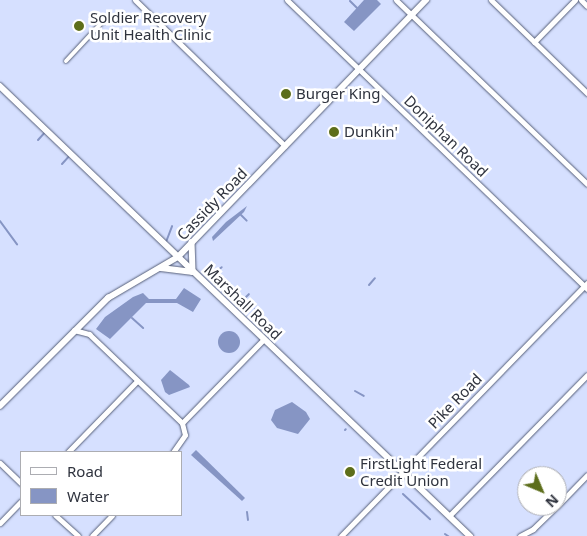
<!DOCTYPE html>
<html>
<head>
<meta charset="utf-8">
<style>
	body { margin:0 }
	#map { position:relative; width:587px; height:536px; overflow:hidden; background:#d6e0ff; font-family:"Noto Sans",sans-serif }
	div>[style] { position:absolute }
	[style*='--x'] { left:calc(var(--x)*1px); top:calc(var(--y)*1px); width:calc(var(--w)*1px); rotate:calc(var(--a)*1deg) }
	.water>* { inset:0; background:#8695c4 }
	.round { border-radius:50% }
	.stream>* { height:2px; margin:-1px; padding:0 1px; transform-origin:1px; border-radius:1px; background:#8695c4 }
	.roads { filter:drop-shadow(0 0 1px #565f79) drop-shadow(0 0 1px #565f79) }
	.pedestrian>* { height:4px; margin:-2px; padding:0 2px; transform-origin:2px; border-radius:2px; background:#fff }
	.minor>* { height:5px; margin:-2.5px; padding:0 2.5px; transform-origin:2.5px; border-radius:2.5px; background:#fff }
	.tertiary>* { height:5.5px; margin:-2.75px; padding:0 2.75px; transform-origin:2.75px; border-radius:2.75px; background:#fff }
	.dots>* { width:14px; height:14px; translate:-50% -50%; box-sizing:border-box; border:2px solid #fff; border-radius:50% }
	span { translate:-50% -50%; white-space:nowrap; text-align:center; line-height:1.15; -webkit-text-stroke:5px #fff; paint-order:stroke }
	.poi-label { font-size:15px; color:#2f333e }
	.left { translate:0 -50%; text-align:left }
	.street-label { font-size:15px; color:#2f333e }
	.legend { position:absolute; left:20px; top:451px; width:162px; height:65px; box-sizing:border-box; background:#fff; border:1px solid #acadb2; margin:0; padding:6px 9px; list-style:none; font-size:15px; color:#2f333e }
	.legend li { display:flex; align-items:center; gap:10px; height:25px }
	.legend b { width:25px; border:1px solid #acadb2 }
	.north { position:absolute; left:517px; top:466px; width:50px; height:50px; box-sizing:border-box; background:#fff; border:1px solid #acadb2; border-radius:50%; rotate:135deg; font-size:14px; font-weight:700; line-height:20px; text-align:center; color:#2f333e }
	.north::after { content:''; display:block; margin:auto; width:18px; height:22px; background:#5d6e1b; clip-path:polygon(50% 0,100% 100%,50% 72%,0 100%) }
</style>
</head>
<body>
<div id="map">
	<div class="water">
		<div style="clip-path:polygon(364px 0,377px 0,381px 4px,354px 31px,344px 22px)"></div>
		<div style="clip-path:polygon(247px 206px,244px 212px,213px 241px,212px 237px,226px 222px)"></div>
		<div style="clip-path:polygon(184px 288px,201px 299px,193px 312px,177px 303px,146px 303px,110px 339px,96px 329px,105px 317px,133px 297px,143px 293px,149px 299px,176px 299px)"></div>
		<div class="round" style="left:218px;top:331px;width:22px;height:22px"></div>
		<div style="clip-path:polygon(170px 370px,189px 385px,190px 387px,169px 395px,165px 392px,161px 380px)"></div>
		<div style="clip-path:polygon(292px 402px,306px 412px,310px 419px,298px 434px,277px 428px,271px 420px,275px 410px)"></div>
		<div style="clip-path:polygon(196px 450px,245px 498px,242px 501px,191px 455px)"></div>
	</div>
	<div class="stream">
		<div style="--x:350;--y:1;--w:10;--a:45"></div>
		<div style="--x:38;--y:140;--w:12;--a:-48"></div>
		<div style="--x:62;--y:164;--w:13;--a:-48"></div>
		<div style="--x:241;--y:215;--w:8;--a:45"></div>
		<div style="--x:0;--y:221;--w:29;--a:54"></div>
		<div style="--x:166;--y:242;--w:17;--a:-69"></div>
		<div style="--x:217;--y:271;--w:6;--a:-39"></div>
		<div style="--x:369;--y:285;--w:9;--a:-49"></div>
		<div style="--x:246;--y:297;--w:4;--a:-45"></div>
		<div style="--x:255;--y:309;--w:7;--a:45"></div>
		<div style="--x:132;--y:318;--w:15;--a:42"></div>
		<div style="--x:355;--y:391;--w:10;--a:29"></div>
		<div style="--x:345;--y:430;--w:1;--a:-45"></div>
		<div style="--x:403;--y:494;--w:37;--a:43"></div>
		<div style="--x:247;--y:512;--w:8;--a:83"></div>
		<div style="--x:445;--y:534;--w:4;--a:34"></div>
	</div>
	<div class="roads">
		<div class="pedestrian">
			<div style="--x:66;--y:61;--w:59;--a:-47.1"></div>
		</div>
		<div class="minor">
			<div style="--x:135;--y:0;--w:209;--a:44.2"></div>
			<div style="--x:287;--y:0;--w:417;--a:43.9"></div>
			<div style="--x:396;--y:0;--w:265;--a:43.9"></div>
			<div style="--x:491;--y:0;--w:134;--a:44.1"></div>
			<div style="--x:581;--y:0;--w:8;--a:45"></div>
			<div style="--x:534;--y:42;--w:59;--a:-45.7"></div>
			<div style="--x:74;--y:330;--w:16;--a:15"></div>
			<div style="--x:89;--y:334;--w:129;--a:43.7"></div>
			<div style="--x:182;--y:423;--w:12;--a:76"></div>
			<div style="--x:185;--y:435;--w:21;--a:125"></div>
			<div style="--x:182;--y:423;--w:117;--a:-45.7"></div>
			<div style="--x:68;--y:452;--w:99;--a:-45.8"></div>
			<div style="--x:0;--y:463;--w:29;--a:44"></div>
			<div style="--x:557;--y:506;--w:43;--a:-45.9"></div>
			<div style="--x:55;--y:515;--w:31;--a:42"></div>
			<div style="--x:449;--y:516;--w:197;--a:-45.6"></div>
			<div style="--x:0;--y:523;--w:30;--a:-46"></div>
			<div style="--x:92;--y:536;--w:29;--a:-46"></div>
			<div style="--x:341;--y:536;--w:353;--a:-45.8"></div>
			<div style="--x:520;--y:536;--w:15;--a:-28"></div>
			<div style="--x:533;--y:529;--w:33;--a:-44"></div>
		</div>
		<div class="tertiary">
			<div style="--x:0;--y:86;--w:651;--a:43.75"></div>
			<div style="--x:192;--y:242;--w:30;--a:88"></div>
			<div style="--x:161;--y:268;--w:32;--a:7"></div>
			<div style="--x:0;--y:406;--w:153;--a:-45"></div>
			<div style="--x:108;--y:298;--w:81;--a:-30.4"></div>
			<div style="--x:178;--y:257;--w:357;--a:-46"></div>
		</div>
	</div>
	<div class="dots">
		<div style="left:79px;top:26px;background:#5d6e1b"></div>
		<div style="left:286px;top:94px;background:#5d6e1b"></div>
		<div style="left:334px;top:132px;background:#5d6e1b"></div>
		<div style="left:350px;top:472px;background:#5d6e1b"></div>
	</div>
	<div class="poi-label">
		<span class="left" style="left:90px;top:26px">Soldier Recovery<br>Unit Health Clinic</span>
		<span class="left" style="left:296px;top:94px">Burger King</span>
		<span class="left" style="left:344px;top:132px">Dunkin'</span>
		<span class="left" style="left:360px;top:472px">FirstLight Federal<br>Credit Union</span>
	</div>
	<div class="street-label">
		<span style="left:446px;top:136px;rotate:44deg">Doniphan Road</span>
		<span style="left:212px;top:204px;rotate:-46deg">Cassidy Road</span>
		<span style="left:243px;top:302px;rotate:44deg">Marshall Road</span>
		<span style="left:455px;top:401px;rotate:-46deg">Pike Road</span>
	</div>
	<ul class="legend">
	<li><b style="height:6px;background:#fff"></b>Road</li>
	<li><b style="height:14px;background:#8695c4"></b>Water</li>
	</ul>
	<div class="north">N</div>
</div>
</body>
</html>
